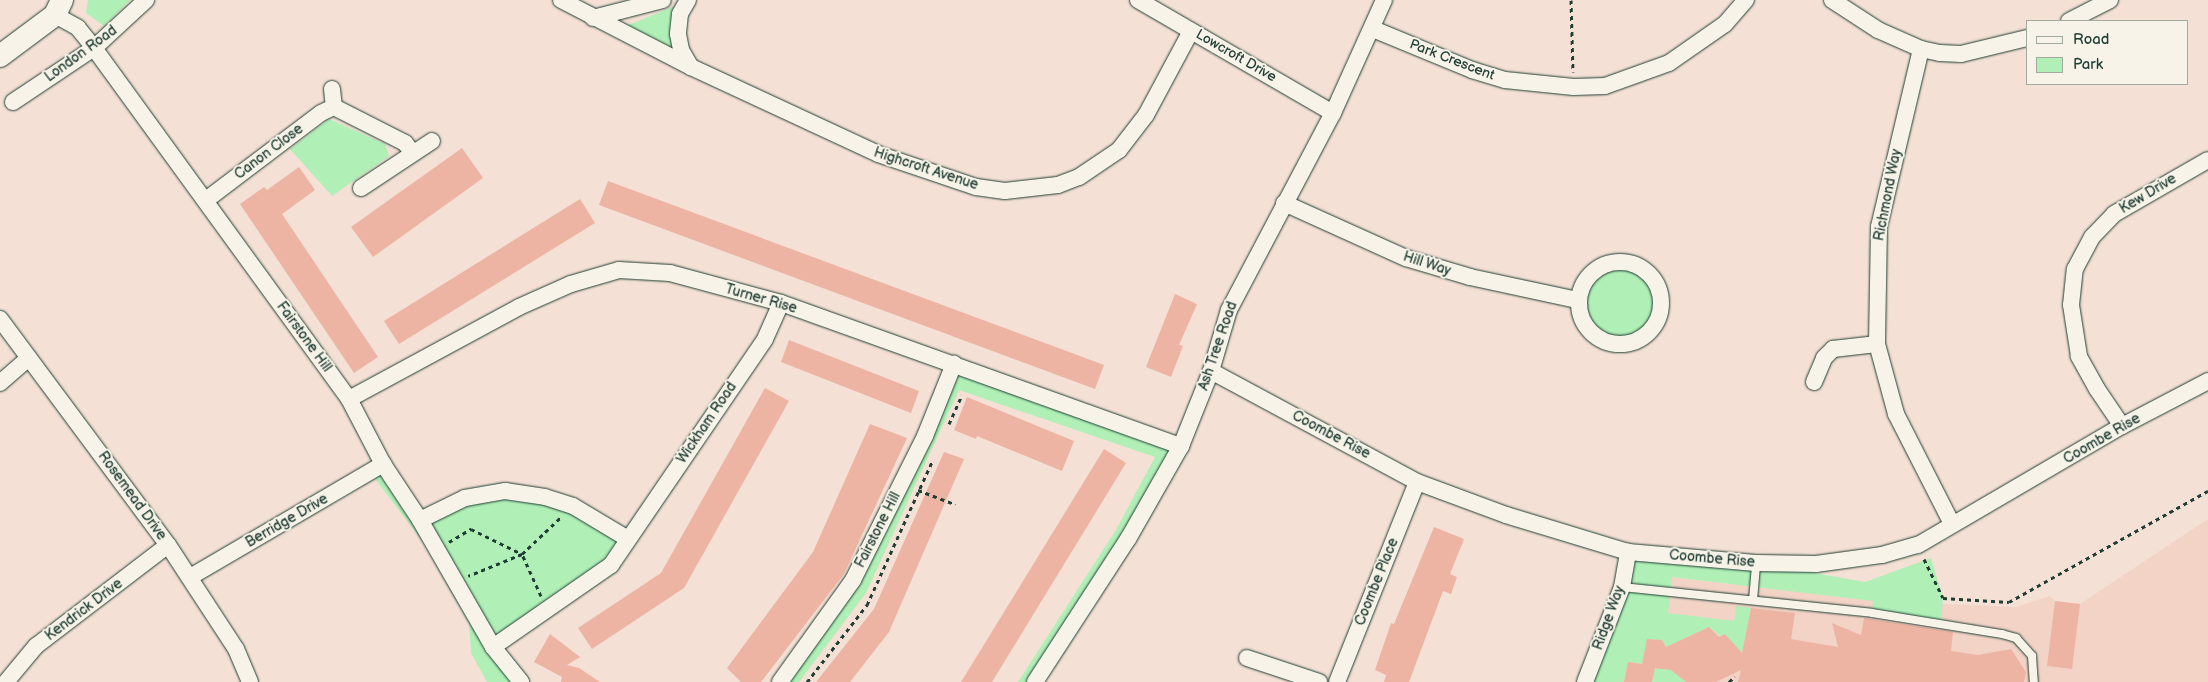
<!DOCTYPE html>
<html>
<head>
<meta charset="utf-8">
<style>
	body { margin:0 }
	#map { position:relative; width:2208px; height:682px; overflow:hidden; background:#f4e0d4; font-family:"Balsamiq Sans",sans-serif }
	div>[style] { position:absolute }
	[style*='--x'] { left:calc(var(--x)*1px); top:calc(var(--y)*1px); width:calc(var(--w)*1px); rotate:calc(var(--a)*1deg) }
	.built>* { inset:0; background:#f2d3c6 }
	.green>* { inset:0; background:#b0efb6 }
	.round { border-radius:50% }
	.building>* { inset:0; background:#edb4a4 }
	.path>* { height:3px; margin-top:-1.5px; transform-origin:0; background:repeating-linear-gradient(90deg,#1f3d34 0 4px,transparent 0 8px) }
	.roads { filter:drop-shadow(0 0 1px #1f3d34) drop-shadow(0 0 1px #1f3d34) }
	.service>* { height:8px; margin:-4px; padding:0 4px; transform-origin:4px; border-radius:4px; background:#f7f3e8 }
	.minor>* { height:16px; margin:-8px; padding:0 8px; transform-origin:8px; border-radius:8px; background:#f7f3e8 }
	.minor>.ring { margin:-8px; padding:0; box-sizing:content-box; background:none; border:16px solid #f7f3e8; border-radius:50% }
	.secondary>* { height:22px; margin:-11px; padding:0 11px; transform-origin:11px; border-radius:11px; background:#f7f3e8 }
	span { translate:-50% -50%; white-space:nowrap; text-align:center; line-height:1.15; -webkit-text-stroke:4px #f7f3e8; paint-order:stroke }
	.street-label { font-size:14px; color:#1f3d34 }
	.legend { position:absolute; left:2026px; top:20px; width:162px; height:65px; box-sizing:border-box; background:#f7f3e8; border:1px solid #a1aaa0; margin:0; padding:6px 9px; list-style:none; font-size:15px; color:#1f3d34 }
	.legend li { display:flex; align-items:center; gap:10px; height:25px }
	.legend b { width:25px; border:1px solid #a1aaa0 }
</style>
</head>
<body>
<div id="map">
	<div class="built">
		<div style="clip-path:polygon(2208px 519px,2208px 682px,1601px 682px,1644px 574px,1874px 601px,2016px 607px,2050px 596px,2055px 601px,2080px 604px)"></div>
	</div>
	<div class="green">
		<div style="clip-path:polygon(88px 0,130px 0,104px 26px,86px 13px)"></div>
		<div style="clip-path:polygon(675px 6px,673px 51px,627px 28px,628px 25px)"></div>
		<div style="clip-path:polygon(329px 119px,385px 144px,389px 156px,332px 196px,290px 149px)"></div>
		<div class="round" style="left:1585px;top:269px;width:68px;height:68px"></div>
		<div style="clip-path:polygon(954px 364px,1181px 446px,1036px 682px,1018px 682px,1116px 530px,1155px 457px,959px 390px,866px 593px,799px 682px,779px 682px,853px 580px)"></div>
		<div style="clip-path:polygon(383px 464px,420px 520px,465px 498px,545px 497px,628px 539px,611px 565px,493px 646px,521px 682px,487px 682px,471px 653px,469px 624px,426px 546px,370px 472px)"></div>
		<div style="clip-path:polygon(1628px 552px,1756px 563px,1865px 582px,1931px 558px,1943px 598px,1941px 622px,1872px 613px,1873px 601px,1672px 577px,1668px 613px,1734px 621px,1736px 606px,1751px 608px,1742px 653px,1709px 627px,1679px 641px,1676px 656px,1670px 655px,1662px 640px,1647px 639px,1642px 664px,1628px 662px,1624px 682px,1585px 682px)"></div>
		<div style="clip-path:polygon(1655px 668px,1671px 670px,1686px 682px,1652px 682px)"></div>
	</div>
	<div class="building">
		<div style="clip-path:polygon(462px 148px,483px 178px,373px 257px,351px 227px)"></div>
		<div style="clip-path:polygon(299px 167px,315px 190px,282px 214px,378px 357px,354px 373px,240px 204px,264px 187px,267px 190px)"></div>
		<div style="clip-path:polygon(608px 181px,1104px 365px,1095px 389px,599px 205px)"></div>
		<div style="clip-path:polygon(580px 199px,595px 223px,399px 344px,384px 321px)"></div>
		<div style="clip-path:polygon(1175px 294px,1197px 304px,1179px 345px,1183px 346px,1171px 377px,1146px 367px)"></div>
		<div style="clip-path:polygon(789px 340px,919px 391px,911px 413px,781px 362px)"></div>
		<div style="clip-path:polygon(765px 388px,789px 401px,684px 588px,592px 649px,578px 628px,661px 573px)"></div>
		<div style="clip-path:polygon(967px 397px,1074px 441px,1062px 471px,977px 436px,976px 439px,954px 430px)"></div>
		<div style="clip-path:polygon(870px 424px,907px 438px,844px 574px,761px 682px,741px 682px,727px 668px,813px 552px)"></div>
		<div style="clip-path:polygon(1104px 449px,1126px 463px,992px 682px,961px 682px)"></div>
		<div style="clip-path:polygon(944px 452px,964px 459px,889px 632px,850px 682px,816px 682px,874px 609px)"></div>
		<div style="clip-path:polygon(1434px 527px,1464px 539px,1450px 574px,1457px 577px,1451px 594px,1443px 591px,1409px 682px,1384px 682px,1386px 675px,1375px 670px,1391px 623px,1394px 624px)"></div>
		<div style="clip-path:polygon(2055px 601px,2080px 604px,2072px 669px,2047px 666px)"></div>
		<div style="clip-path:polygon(1751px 608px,1795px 613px,1791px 639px,1838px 647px,1832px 623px,1861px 635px,1864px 618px,1953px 632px,1951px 651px,1978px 655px,2011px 649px,2026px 672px,2024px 682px,1738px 682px,1741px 670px,1716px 682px,1686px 682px,1671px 670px,1655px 668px,1652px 682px,1624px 682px,1628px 662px,1642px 664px,1647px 639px,1662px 640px,1666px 647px,1709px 627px,1719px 637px,1725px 634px,1742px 653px)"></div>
		<div style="clip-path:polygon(550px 634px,580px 657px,567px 665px,579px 668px,600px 682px,561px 682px,562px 677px,534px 662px)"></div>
	</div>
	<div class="path">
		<div style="--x:1571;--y:0;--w:72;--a:88.4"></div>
		<div style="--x:949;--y:424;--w:32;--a:-66"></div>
		<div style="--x:918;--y:490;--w:40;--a:21"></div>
		<div style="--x:449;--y:542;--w:26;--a:-31"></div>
		<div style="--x:471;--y:529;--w:57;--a:26.1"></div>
		<div style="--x:522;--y:554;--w:58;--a:157.8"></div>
		<div style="--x:1924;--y:559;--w:43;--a:64"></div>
		<div style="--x:1943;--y:598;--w:66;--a:3.5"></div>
		<div style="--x:2009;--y:602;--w:228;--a:-29.2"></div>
		<div style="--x:541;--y:596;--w:46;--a:-114.3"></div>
		<div style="--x:522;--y:554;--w:54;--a:-43.5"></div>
		<div style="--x:807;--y:682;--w:98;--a:-52.1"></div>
		<div style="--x:867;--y:605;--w:157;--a:-65.6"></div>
		<div style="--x:1729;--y:682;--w:8;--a:-45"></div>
	</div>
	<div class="roads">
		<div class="service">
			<div style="--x:1622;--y:587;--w:251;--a:5.9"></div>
			<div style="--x:1872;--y:613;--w:132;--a:9.2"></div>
			<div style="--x:2002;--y:634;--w:15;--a:16"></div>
			<div style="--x:2016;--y:638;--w:24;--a:48"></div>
			<div style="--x:2032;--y:656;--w:26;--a:86"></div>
			<div style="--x:1753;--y:600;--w:37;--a:-85"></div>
		</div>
		<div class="minor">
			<div style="--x:561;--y:0;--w:146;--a:27.3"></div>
			<div style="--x:691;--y:67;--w:206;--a:24.9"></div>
			<div style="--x:878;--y:154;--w:103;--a:18.6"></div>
			<div style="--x:976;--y:187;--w:29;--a:8"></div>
			<div style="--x:1005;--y:191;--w:53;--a:-6.5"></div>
			<div style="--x:1058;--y:185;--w:22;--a:-21"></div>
			<div style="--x:1079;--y:177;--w:48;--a:-34"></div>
			<div style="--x:1119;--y:150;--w:44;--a:-52.4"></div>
			<div style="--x:1146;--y:115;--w:95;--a:-61.8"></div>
			<div style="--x:688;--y:0;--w:16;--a:120"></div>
			<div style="--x:680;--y:14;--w:20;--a:96"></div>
			<div style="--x:678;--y:34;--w:16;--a:79"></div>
			<div style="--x:681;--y:50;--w:20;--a:60"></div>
			<div style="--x:1138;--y:0;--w:225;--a:30.1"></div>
			<div style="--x:1832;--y:0;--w:55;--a:33.1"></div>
			<div style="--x:1878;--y:30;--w:47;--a:23.8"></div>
			<div style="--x:1921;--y:49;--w:19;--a:12"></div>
			<div style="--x:1940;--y:53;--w:21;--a:3"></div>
			<div style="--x:1961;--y:54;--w:68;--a:-13.6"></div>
			<div style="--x:55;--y:15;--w:26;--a:29"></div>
			<div style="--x:78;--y:28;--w:26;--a:51"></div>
			<div style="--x:94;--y:48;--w:434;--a:54"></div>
			<div style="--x:349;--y:399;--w:73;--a:62.4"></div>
			<div style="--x:383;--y:464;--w:67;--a:56.5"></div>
			<div style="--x:420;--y:520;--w:146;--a:60.1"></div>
			<div style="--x:493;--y:647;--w:45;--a:51.3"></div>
			<div style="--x:593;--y:18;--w:72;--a:-14.4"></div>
			<div style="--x:2069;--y:21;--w:46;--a:-27.1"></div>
			<div style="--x:1373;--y:29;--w:107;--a:22.5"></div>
			<div style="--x:1472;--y:70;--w:34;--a:17"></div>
			<div style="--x:1505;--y:80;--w:69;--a:5.8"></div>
			<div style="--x:1574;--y:87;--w:31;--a:-2"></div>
			<div style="--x:1605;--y:86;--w:68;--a:-19.8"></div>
			<div style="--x:1669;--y:63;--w:68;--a:-34.9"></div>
			<div style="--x:1725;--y:24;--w:32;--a:-49"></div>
			<div style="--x:1921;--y:49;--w:183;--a:103.3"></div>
			<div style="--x:1879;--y:227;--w:117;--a:91"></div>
			<div style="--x:1877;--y:344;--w:73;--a:74.8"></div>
			<div style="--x:1896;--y:414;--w:123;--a:63"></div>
			<div style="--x:332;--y:89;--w:18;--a:84"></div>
			<div style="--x:13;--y:102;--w:97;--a:-33.7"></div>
			<div style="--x:94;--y:48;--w:71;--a:-42.7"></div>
			<div style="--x:361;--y:188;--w:85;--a:-33.5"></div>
			<div style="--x:206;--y:200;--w:144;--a:-37.1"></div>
			<div style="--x:321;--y:113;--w:14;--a:-25"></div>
			<div style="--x:334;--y:107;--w:80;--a:26.9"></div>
			<div style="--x:405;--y:143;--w:11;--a:52"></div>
			<div style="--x:1284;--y:203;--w:134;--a:24.3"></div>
			<div style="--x:1406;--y:258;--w:67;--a:16.5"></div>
			<div style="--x:1470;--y:277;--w:109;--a:12.1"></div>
			<div class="ring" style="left:1579px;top:262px;width:66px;height:66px"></div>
			<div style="--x:0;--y:319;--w:282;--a:53.4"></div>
			<div style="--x:168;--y:545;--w:124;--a:56.8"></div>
			<div style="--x:236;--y:649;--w:36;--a:67"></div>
			<div style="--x:1211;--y:371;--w:234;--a:28.3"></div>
			<div style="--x:1417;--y:482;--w:95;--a:20.3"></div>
			<div style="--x:1506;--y:515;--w:127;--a:16.9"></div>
			<div style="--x:1628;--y:552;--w:128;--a:4.9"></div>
			<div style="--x:1756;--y:563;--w:60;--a:1"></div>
			<div style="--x:1816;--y:564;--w:67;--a:-7.8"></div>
			<div style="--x:1882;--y:555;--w:37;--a:-16"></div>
			<div style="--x:1918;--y:545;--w:236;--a:-30.3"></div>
			<div style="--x:2122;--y:426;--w:97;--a:-27.6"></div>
			<div style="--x:1814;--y:382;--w:26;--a:-67"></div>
			<div style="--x:1824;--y:358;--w:13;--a:-45"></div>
			<div style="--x:1833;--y:349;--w:44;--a:-6.5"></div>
			<div style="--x:0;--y:383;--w:38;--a:-41"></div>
			<div style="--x:349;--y:399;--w:193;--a:-28.4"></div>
			<div style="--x:519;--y:307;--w:57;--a:-23.9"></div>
			<div style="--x:571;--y:284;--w:50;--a:-16.3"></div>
			<div style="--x:619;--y:270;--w:51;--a:3.4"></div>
			<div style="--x:670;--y:273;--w:115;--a:15.1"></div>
			<div style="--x:781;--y:303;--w:425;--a:19.7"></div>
			<div style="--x:2122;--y:426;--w:45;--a:-124"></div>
			<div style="--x:2097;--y:389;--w:38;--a:-119"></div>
			<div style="--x:2079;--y:356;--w:52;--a:-98.9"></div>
			<div style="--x:2071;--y:305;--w:36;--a:-84"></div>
			<div style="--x:2075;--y:269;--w:36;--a:-62"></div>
			<div style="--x:2092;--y:237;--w:32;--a:-46"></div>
			<div style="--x:2114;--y:214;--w:108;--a:-29.9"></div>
			<div style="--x:420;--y:520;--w:50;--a:-26.1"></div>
			<div style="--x:465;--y:498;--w:41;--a:-9.9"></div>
			<div style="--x:505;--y:491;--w:40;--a:8.5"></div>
			<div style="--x:545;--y:497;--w:29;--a:18"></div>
			<div style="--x:573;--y:506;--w:64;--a:31"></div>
			<div style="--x:190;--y:577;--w:224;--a:-30.3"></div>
			<div style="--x:493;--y:647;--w:144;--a:-34.8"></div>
			<div style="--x:611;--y:565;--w:273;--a:-55.7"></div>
			<div style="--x:765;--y:339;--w:39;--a:-66"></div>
			<div style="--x:1247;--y:658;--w:76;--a:18.4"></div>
			<div style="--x:6;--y:682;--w:47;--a:-50.2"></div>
			<div style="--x:36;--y:646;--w:166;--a:-37.4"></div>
			<div style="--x:780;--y:682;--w:125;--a:-54.4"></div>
			<div style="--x:853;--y:580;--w:161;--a:-63.4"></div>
			<div style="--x:925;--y:436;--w:78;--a:-68.1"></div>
			<div style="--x:1035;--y:682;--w:171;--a:-57"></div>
			<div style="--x:1128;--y:539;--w:107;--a:-60.3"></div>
			<div style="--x:1181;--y:446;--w:81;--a:-68.2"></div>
			<div style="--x:1211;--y:371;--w:64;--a:-73.6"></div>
			<div style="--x:1229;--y:310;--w:223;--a:-62.2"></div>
			<div style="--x:1333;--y:113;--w:124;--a:-65.7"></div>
			<div style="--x:1337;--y:682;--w:215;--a:-68.2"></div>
			<div style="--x:1585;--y:682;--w:102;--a:-68.7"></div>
			<div style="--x:1622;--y:587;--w:36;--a:-80"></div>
		</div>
		<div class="secondary">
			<div style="--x:0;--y:56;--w:69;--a:-36.7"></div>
			<div style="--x:55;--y:15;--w:17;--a:-65"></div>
		</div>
	</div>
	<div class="street-label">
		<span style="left:81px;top:54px;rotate:-36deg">London Road</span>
		<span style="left:1236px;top:56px;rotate:30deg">Lowcroft Drive</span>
		<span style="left:1452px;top:60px;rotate:21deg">Park Crescent</span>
		<span style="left:269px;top:152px;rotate:-37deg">Canon Close</span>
		<span style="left:926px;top:169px;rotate:18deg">Highcroft Avenue</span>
		<span style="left:2148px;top:194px;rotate:-31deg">Kew Drive</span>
		<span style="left:1888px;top:195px;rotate:-79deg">Richmond Way</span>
		<span style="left:1427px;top:264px;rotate:18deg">Hill Way</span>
		<span style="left:761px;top:299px;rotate:16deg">Turner Rise</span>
		<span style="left:304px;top:337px;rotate:54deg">Fairstone Hill</span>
		<span style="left:1218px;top:346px;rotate:-71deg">Ash Tree Road</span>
		<span style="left:707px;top:423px;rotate:-56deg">Wickham Road</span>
		<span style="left:1331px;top:435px;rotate:28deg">Coombe Rise</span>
		<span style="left:2102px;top:439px;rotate:-30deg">Coombe Rise</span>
		<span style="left:132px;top:496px;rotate:54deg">Rosemead Drive</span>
		<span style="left:287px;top:521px;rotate:-30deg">Berridge Drive</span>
		<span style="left:878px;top:530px;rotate:-63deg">Fairstone Hill</span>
		<span style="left:1712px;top:559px;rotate:5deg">Coombe Rise</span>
		<span style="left:1377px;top:582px;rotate:-68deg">Coombe Place</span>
		<span style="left:84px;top:610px;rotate:-37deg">Kendrick Drive</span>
		<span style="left:1609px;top:618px;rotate:-70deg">Ridge Way</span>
	</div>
	<ul class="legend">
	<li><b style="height:6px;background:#f7f3e8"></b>Road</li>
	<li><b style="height:14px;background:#b0efb6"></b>Park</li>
	</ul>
</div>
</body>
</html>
